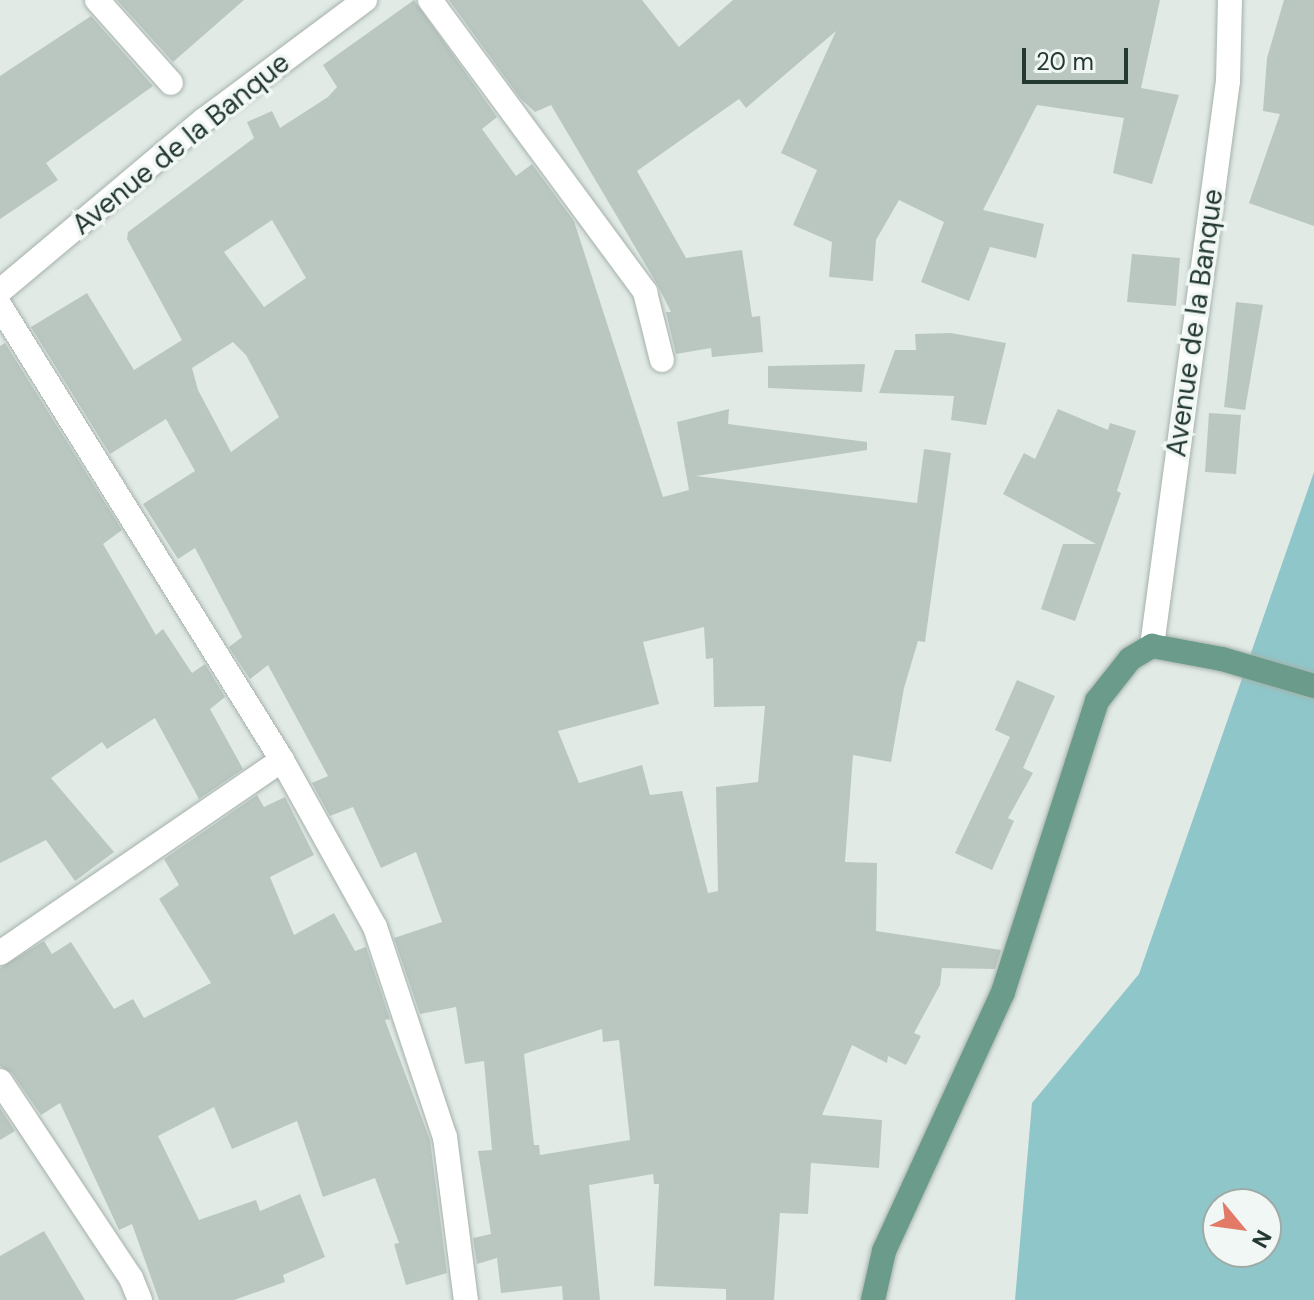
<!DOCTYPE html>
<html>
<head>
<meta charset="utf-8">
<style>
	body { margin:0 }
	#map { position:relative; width:1314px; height:1300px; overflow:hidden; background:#e1eae5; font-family:"DM Sans",sans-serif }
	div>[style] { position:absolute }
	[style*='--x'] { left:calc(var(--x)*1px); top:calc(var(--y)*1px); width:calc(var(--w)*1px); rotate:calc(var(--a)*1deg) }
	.water>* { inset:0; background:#8fc6c9 }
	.building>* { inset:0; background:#bac7c1 }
	.roads { filter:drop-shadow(0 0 2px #a5b1ab) drop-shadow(0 0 2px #a5b1ab) }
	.street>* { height:24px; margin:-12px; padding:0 12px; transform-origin:12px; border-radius:12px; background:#fff }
	.primary>* { height:24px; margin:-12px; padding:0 12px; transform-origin:12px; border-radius:12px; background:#6b9b8a }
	span { translate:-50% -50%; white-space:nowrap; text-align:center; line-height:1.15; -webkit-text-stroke:7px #f1f7f4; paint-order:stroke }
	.street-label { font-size:28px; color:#243931 }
	.north { position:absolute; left:1202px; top:1188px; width:80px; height:80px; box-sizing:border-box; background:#f1f7f4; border:2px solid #9faba6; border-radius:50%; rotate:119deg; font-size:22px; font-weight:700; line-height:32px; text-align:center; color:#243931 }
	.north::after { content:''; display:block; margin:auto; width:28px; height:36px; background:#e37a67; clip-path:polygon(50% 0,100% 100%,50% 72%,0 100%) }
	.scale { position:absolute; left:1022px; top:48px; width:106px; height:36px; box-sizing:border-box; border:4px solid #243931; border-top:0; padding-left:10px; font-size:24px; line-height:28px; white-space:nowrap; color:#243931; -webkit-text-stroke:6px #f1f7f4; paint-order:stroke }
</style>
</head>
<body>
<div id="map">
	<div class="water">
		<div style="clip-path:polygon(evenodd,1314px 472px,1314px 1300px,1015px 1300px,1032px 1103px,1139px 974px,1314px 472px,1218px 1204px,1266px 1204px,1266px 1252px,1218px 1252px,1218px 1204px)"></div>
	</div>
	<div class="building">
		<div style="clip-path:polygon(117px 0,244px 0,173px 62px)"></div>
		<div style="clip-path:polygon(evenodd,414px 0,497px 117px,482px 129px,516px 176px,532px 164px,574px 221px,663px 497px,689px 490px,677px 422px,729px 409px,728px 424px,867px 442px,867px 450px,696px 476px,917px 503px,924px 449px,951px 453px,925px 642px,918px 641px,904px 688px,891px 762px,853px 755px,845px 862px,877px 863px,876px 931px,1001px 950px,995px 969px,942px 968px,940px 985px,914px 1033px,921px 1036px,906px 1065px,888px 1056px,887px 1063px,852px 1045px,822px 1115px,882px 1120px,879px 1168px,811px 1163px,808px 1214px,780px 1213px,774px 1300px,726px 1300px,726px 1289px,654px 1286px,659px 1184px,654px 1184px,653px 1174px,589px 1185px,600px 1300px,563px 1300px,562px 1286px,501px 1293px,497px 1258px,477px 1264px,473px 1238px,491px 1234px,478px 1151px,492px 1150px,484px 1061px,465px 1064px,456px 1007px,420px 1014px,394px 938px,442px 922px,416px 852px,381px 868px,353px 807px,330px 816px,312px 783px,328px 776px,268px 665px,250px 679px,229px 647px,242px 637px,195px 548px,178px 559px,143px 504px,195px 471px,166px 419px,110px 454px,31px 327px,87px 293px,134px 370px,182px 340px,127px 239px,128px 232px,254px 138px,247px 122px,272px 111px,280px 128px,328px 97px,337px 87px,323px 65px,414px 0,272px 220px,306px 278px,264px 307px,224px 252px,272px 220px,414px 0,233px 342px,246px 355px,279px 417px,231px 452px,198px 390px,192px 368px,233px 342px,414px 0,704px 627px,706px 659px,713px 658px,714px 707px,765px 706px,758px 782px,716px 787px,718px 891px,708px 893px,682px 791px,650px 795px,642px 765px,579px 783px,558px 731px,659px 704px,643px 642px,704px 627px,414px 0,602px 1029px,603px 1042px,619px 1040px,630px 1140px,540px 1155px,539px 1145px,534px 1145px,524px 1054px,602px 1029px)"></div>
		<div style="clip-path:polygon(449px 0,642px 0,679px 47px,733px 0,1160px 0,1141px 88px,1179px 95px,1152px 184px,1113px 173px,1124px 118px,1037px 105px,983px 210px,1044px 224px,1036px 258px,990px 247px,969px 301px,921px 282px,944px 222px,899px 200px,876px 240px,873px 281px,829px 277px,832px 242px,793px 225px,817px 170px,781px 153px,836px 31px,746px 108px,739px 99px,637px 171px,686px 258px,742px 250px,752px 317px,760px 316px,763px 352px,712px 357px,711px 348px,676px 354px,666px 312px,671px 312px,657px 284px,551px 105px,535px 112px,521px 99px)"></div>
		<div style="clip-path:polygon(1284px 0,1314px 0,1314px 226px,1249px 203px,1280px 114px,1263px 111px,1267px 58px)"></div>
		<div style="clip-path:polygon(91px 16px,153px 86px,46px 163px,58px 180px,0 219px,0 76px)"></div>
		<div style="clip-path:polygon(1132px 254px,1180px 258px,1176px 306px,1127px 302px)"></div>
		<div style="clip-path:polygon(1236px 302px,1263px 305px,1245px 410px,1224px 407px)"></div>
		<div style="clip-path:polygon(951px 333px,1006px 343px,986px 425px,951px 420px,954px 396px,879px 393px,895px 350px,916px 350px,915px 334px)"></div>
		<div style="clip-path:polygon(5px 343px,122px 530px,103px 544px,156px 635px,163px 629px,192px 673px,205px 664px,225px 697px,210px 709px,243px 769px,199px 799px,155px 718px,107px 749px,102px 742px,51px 778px,114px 852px,75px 881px,46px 840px,0 863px,0 346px)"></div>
		<div style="clip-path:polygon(865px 364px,862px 392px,768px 388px,768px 366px)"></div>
		<div style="clip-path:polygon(1058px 409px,1108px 430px,1110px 423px,1136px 431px,1117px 491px,1121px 493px,1075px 621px,1041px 609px,1063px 544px,1096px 544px,1003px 494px,1024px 453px,1035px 459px)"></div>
		<div style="clip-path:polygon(1209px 413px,1241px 415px,1236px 474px,1205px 472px)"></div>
		<div style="clip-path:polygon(1017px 680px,1055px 696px,1023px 768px,1033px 773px,1008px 818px,1014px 821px,992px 870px,955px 853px,1010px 737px,995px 730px)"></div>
		<div style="clip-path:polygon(257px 795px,264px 807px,285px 797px,314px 855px,270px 877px,294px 935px,334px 913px,355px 951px,366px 947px,390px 1019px,385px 1020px,430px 1140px,447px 1273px,406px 1285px,394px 1244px,399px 1243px,375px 1178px,323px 1197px,297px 1121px,232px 1149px,214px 1107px,158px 1136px,199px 1220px,256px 1200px,260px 1211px,300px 1194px,325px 1257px,283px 1275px,285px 1282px,234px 1300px,159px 1300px,132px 1224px,119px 1230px,60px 1103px,41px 1115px,12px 1073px,0 1066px,0 968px,44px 941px,52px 954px,71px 942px,114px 1009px,133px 999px,144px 1018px,211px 983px,159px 899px,179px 885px,164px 859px)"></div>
		<div style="clip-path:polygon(0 1108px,15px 1131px,0 1140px)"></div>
		<div style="clip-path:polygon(44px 1231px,85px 1300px,0 1300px,0 1256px)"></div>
	</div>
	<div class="roads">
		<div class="street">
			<div style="--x:97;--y:0;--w:111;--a:48.3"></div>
			<div style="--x:430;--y:0;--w:363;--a:53.6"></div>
			<div style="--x:645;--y:292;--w:70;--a:76"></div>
			<div style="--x:0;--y:291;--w:266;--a:-40"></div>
			<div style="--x:204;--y:120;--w:201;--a:-36.7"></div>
			<div style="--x:0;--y:306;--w:534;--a:58.15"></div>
			<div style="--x:282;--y:760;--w:191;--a:60.9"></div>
			<div style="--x:375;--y:927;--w:221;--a:71.6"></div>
			<div style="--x:445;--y:1137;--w:164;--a:82.7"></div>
			<div style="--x:1152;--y:646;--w:570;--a:-82.34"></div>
			<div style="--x:1228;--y:81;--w:81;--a:-88.6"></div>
			<div style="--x:0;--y:953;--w:342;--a:-34.4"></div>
			<div style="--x:0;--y:1081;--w:237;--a:56.4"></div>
			<div style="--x:131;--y:1278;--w:24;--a:68"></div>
		</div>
		<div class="primary">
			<div style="--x:873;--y:1300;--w:50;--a:-77.3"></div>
			<div style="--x:884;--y:1251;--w:285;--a:-65.3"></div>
			<div style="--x:1003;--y:992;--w:306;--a:-72.1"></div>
			<div style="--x:1097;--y:701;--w:53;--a:-51.8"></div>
			<div style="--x:1130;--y:659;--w:26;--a:-31"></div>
			<div style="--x:1152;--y:646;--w:71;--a:10.5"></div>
			<div style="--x:1222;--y:659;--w:96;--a:16.4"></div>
		</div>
	</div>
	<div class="street-label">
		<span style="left:181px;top:144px;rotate:-39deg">Avenue de la Banque</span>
		<span style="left:1195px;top:323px;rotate:-82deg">Avenue de la Banque</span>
	</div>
	<div class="north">N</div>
	<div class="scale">20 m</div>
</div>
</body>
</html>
